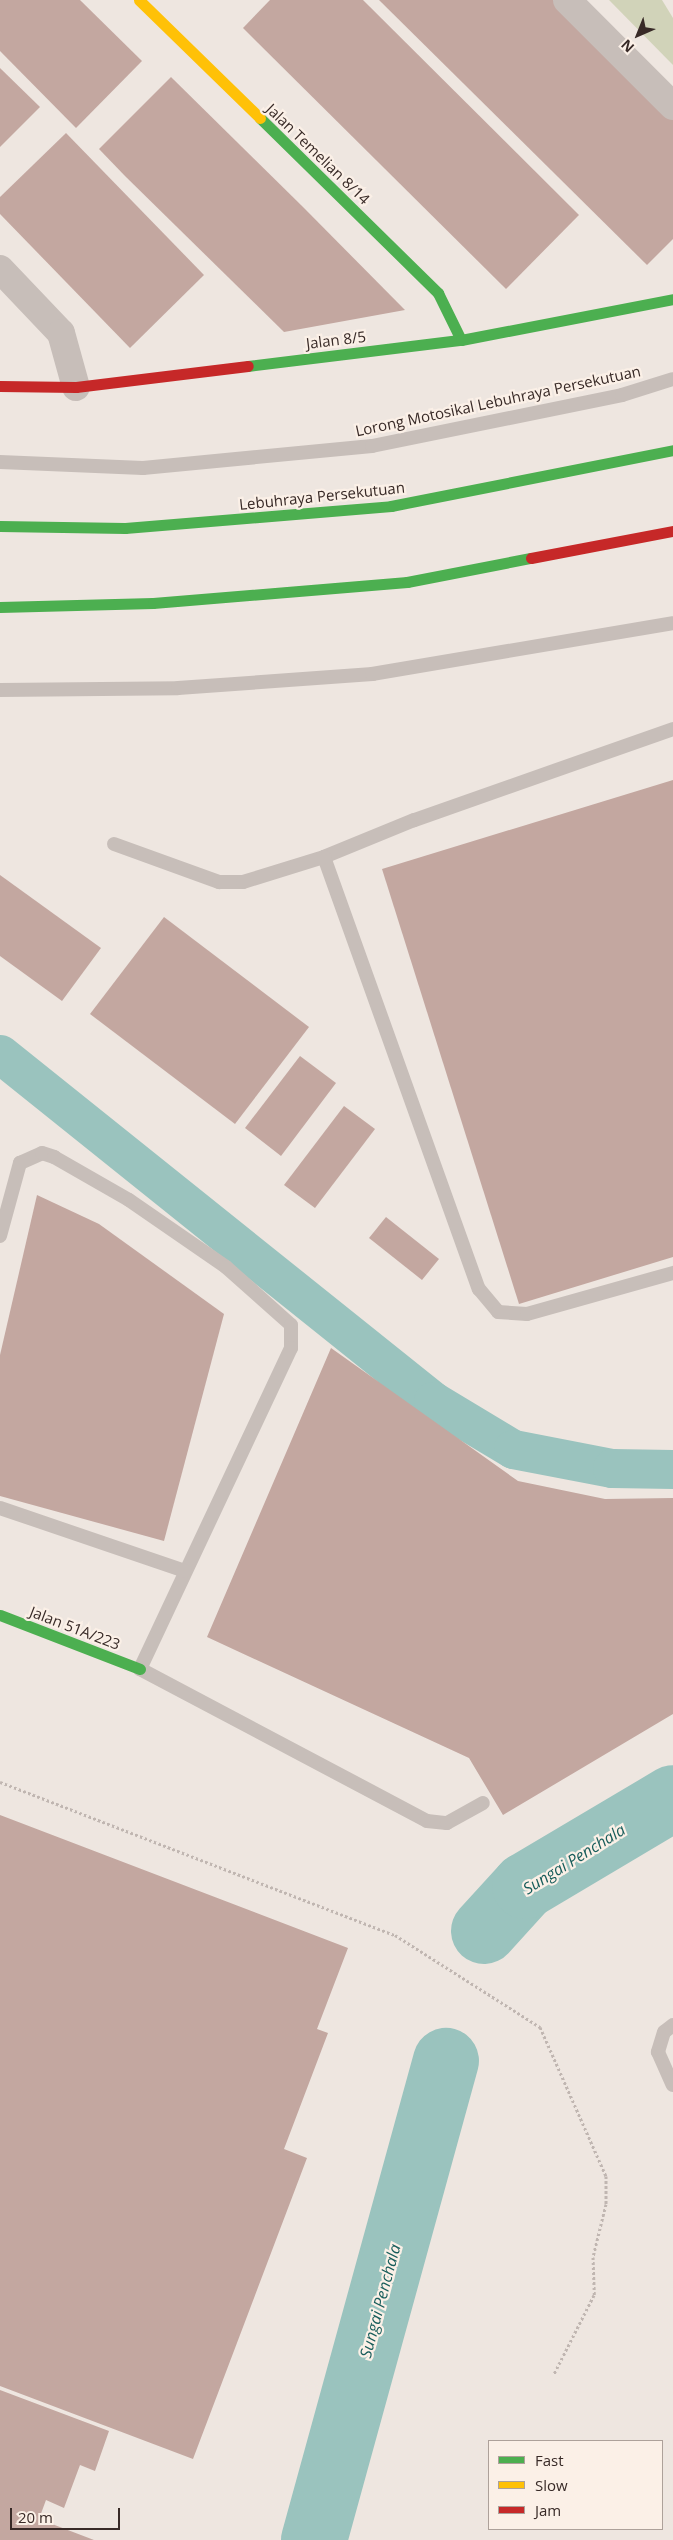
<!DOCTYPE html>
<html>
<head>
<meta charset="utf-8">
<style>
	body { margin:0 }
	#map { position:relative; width:673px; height:2540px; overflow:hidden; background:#eee6e0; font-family:"Open Sans",sans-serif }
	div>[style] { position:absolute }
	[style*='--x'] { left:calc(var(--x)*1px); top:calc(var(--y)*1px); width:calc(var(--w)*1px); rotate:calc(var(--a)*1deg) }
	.green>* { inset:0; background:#d1d3b9 }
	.canal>* { height:39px; margin:-19.5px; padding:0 19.5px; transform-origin:19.5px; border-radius:19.5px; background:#9ac3be }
	.river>* { height:66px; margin:-33px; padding:0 33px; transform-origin:33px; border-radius:33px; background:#9ac3be }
	.building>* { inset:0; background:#c3a7a0 }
	.path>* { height:3px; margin-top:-1.5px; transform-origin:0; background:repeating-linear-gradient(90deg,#c0b6b1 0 2.5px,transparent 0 5px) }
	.lane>* { height:14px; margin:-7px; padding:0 7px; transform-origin:7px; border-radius:7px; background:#c7beb9 }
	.street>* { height:28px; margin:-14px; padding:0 14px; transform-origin:14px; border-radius:14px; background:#c7beb9 }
	.fast>* { height:11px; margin:-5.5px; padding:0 5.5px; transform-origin:5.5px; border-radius:5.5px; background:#4caf50 }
	.slow>* { height:11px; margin:-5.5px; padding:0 5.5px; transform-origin:5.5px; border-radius:5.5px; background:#ffc107 }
	.jam>* { height:11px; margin:-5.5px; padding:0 5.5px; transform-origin:5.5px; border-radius:5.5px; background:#c62828 }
	span { translate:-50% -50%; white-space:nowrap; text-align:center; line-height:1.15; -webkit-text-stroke:4.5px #fbf0e7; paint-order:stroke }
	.street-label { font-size:15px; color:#382a27 }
	.water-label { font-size:16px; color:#185d5b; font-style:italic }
	.legend { position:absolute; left:488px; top:2440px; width:175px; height:90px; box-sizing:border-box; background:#fbf0e7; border:1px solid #ada19a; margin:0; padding:6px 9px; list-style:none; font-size:15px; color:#382a27 }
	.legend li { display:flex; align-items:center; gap:10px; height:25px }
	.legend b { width:25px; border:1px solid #ada19a }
	.north { position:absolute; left:613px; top:10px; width:50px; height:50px; -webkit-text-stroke:4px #fbf0e7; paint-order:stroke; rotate:224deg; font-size:14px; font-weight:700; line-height:20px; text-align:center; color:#382a27 }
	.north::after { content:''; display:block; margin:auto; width:18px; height:22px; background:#382a27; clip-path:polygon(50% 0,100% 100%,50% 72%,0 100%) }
	.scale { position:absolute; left:10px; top:2508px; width:110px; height:22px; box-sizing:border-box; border:2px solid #382a27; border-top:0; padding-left:6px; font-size:15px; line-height:18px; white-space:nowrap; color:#382a27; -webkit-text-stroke:4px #fbf0e7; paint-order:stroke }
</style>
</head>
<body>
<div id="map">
	<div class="green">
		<div style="clip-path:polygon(609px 0,662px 0,673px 18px,673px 65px)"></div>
	</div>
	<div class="canal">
		<div style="--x:0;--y:1054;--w:555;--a:38.71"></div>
		<div style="--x:433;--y:1401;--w:93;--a:31"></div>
		<div style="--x:513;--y:1449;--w:101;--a:10.9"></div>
		<div style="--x:612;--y:1468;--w:61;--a:0.9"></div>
	</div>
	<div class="river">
		<div style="--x:484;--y:1931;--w:61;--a:-47.7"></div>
		<div style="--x:525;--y:1886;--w:172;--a:-30.7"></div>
		<div style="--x:314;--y:2540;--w:497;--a:-74.6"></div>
	</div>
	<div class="building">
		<div style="clip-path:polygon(0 0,80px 0,142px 61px,76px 128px,0 51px)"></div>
		<div style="clip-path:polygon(270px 0,363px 0,579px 215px,506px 289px,243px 28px)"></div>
		<div style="clip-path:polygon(379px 0,553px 0,673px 119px,673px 239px,647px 265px)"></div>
		<div style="clip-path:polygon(0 68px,40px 107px,0 147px)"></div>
		<div style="clip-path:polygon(171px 77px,303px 207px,405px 310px,284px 332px,125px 176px,99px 149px)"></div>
		<div style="clip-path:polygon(66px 133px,204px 275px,130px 348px,0 214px,0 197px)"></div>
		<div style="clip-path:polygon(673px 780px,673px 1257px,519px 1304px,382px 869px)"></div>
		<div style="clip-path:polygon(0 875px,101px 948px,62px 1001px,0 956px)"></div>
		<div style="clip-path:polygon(164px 917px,309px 1027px,235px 1124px,90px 1014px)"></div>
		<div style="clip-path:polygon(300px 1056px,336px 1083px,281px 1156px,245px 1128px)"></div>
		<div style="clip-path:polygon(344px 1106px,375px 1129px,315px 1208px,284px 1185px)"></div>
		<div style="clip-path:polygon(37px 1195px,99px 1224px,224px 1314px,164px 1541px,0 1496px,0 1355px)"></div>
		<div style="clip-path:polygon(386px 1217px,439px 1259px,422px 1280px,369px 1238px)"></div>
		<div style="clip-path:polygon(331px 1348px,518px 1481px,605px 1499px,673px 1498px,673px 1714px,503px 1815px,469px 1758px,207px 1637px)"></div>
		<div style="clip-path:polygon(0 1815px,348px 1948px,317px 2029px,328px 2033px,284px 2149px,307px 2158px,193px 2459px,0 2386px)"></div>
		<div style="clip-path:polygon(0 2390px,109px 2431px,95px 2471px,80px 2465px,64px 2508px,46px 2500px,39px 2519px,94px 2540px,0 2540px)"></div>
	</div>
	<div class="path">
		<div style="--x:0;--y:1782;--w:424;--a:21.2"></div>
		<div style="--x:395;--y:1935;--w:172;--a:32.4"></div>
		<div style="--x:540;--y:2027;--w:163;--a:66.1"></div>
		<div style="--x:606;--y:2176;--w:28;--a:90"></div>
		<div style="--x:606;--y:2204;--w:55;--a:103.8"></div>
		<div style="--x:593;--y:2257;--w:38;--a:88"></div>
		<div style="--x:594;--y:2295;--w:89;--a:116.9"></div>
	</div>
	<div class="lane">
		<div style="--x:0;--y:462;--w:143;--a:2.4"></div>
		<div style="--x:143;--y:468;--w:230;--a:-5.5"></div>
		<div style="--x:372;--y:446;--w:255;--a:-11.5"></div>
		<div style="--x:622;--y:395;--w:53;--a:-17.4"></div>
		<div style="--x:0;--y:690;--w:178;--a:-0.6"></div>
		<div style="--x:178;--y:688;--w:195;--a:-4.1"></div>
		<div style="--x:372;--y:674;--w:305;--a:-9.6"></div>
		<div style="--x:673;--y:729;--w:275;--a:160.6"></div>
		<div style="--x:414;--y:820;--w:97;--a:157.7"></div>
		<div style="--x:324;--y:857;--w:459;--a:70.3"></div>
		<div style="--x:479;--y:1289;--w:30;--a:50"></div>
		<div style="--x:498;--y:1312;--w:29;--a:4"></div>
		<div style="--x:527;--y:1314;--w:152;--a:-15.7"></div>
		<div style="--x:114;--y:844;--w:112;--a:19.9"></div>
		<div style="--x:219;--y:882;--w:24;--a:0"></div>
		<div style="--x:243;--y:882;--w:85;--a:-17.2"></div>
		<div style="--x:0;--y:1236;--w:76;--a:-74.7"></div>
		<div style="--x:20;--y:1163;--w:24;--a:-24"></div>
		<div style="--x:42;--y:1153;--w:13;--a:18"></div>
		<div style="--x:54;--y:1157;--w:86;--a:29.8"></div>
		<div style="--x:129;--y:1200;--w:118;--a:34.6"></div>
		<div style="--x:226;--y:1267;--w:87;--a:41.7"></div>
		<div style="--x:291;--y:1325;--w:23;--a:90"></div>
		<div style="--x:291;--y:1348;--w:355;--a:115.2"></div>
		<div style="--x:140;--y:1669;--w:325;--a:27.9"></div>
		<div style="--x:427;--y:1821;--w:20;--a:6"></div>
		<div style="--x:447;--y:1823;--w:41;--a:-29.1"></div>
		<div style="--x:0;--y:1508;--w:195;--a:18.8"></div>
		<div style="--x:673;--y:2025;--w:11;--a:142"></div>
		<div style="--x:664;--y:2032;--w:21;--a:107"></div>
		<div style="--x:658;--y:2052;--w:36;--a:66"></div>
	</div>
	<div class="street">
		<div style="--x:567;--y:0;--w:150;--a:45"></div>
		<div style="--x:0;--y:269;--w:88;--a:46.4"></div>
		<div style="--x:61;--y:333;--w:56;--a:74.5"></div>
	</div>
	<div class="fast">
		<div style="--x:260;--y:118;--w:250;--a:44.5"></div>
		<div style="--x:438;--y:293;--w:52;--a:63.9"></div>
		<div style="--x:248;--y:366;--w:215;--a:-7"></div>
		<div style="--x:461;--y:340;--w:216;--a:-10.9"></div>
		<div style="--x:0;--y:526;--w:125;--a:0.9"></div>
		<div style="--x:125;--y:528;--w:267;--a:-4.7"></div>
		<div style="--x:391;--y:506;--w:288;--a:-11.2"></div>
		<div style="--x:0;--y:607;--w:153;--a:-1.5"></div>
		<div style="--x:153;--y:603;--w:255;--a:-4.7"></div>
		<div style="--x:407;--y:582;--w:126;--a:-11"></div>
		<div style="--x:0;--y:1615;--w:150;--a:21.1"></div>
	</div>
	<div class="slow">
		<div style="--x:139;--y:0;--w:169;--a:44.3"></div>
	</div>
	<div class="jam">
		<div style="--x:0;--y:386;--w:76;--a:0.8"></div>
		<div style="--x:76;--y:387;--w:173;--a:-7"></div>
		<div style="--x:531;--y:558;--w:145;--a:-10.8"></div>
	</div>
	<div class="street-label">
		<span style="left:318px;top:154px;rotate:44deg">Jalan Temelian 8/14</span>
		<span style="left:336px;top:340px;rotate:-7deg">Jalan 8/5</span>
		<span style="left:498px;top:401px;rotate:-12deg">Lorong Motosikal Lebuhraya Persekutuan</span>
		<span style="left:322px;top:496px;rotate:-6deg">Lebuhraya Persekutuan</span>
		<span style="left:75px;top:1628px;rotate:21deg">Jalan 51A/223</span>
	</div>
	<div class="water-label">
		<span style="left:574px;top:1859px;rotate:-32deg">Sungai Penchala</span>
		<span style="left:380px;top:2301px;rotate:-75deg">Sungai Penchala</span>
	</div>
	<ul class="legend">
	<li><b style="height:6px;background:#4caf50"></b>Fast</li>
	<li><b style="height:6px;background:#ffc107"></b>Slow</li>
	<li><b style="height:6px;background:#c62828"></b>Jam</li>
	</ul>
	<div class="north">N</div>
	<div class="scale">20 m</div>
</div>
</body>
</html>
